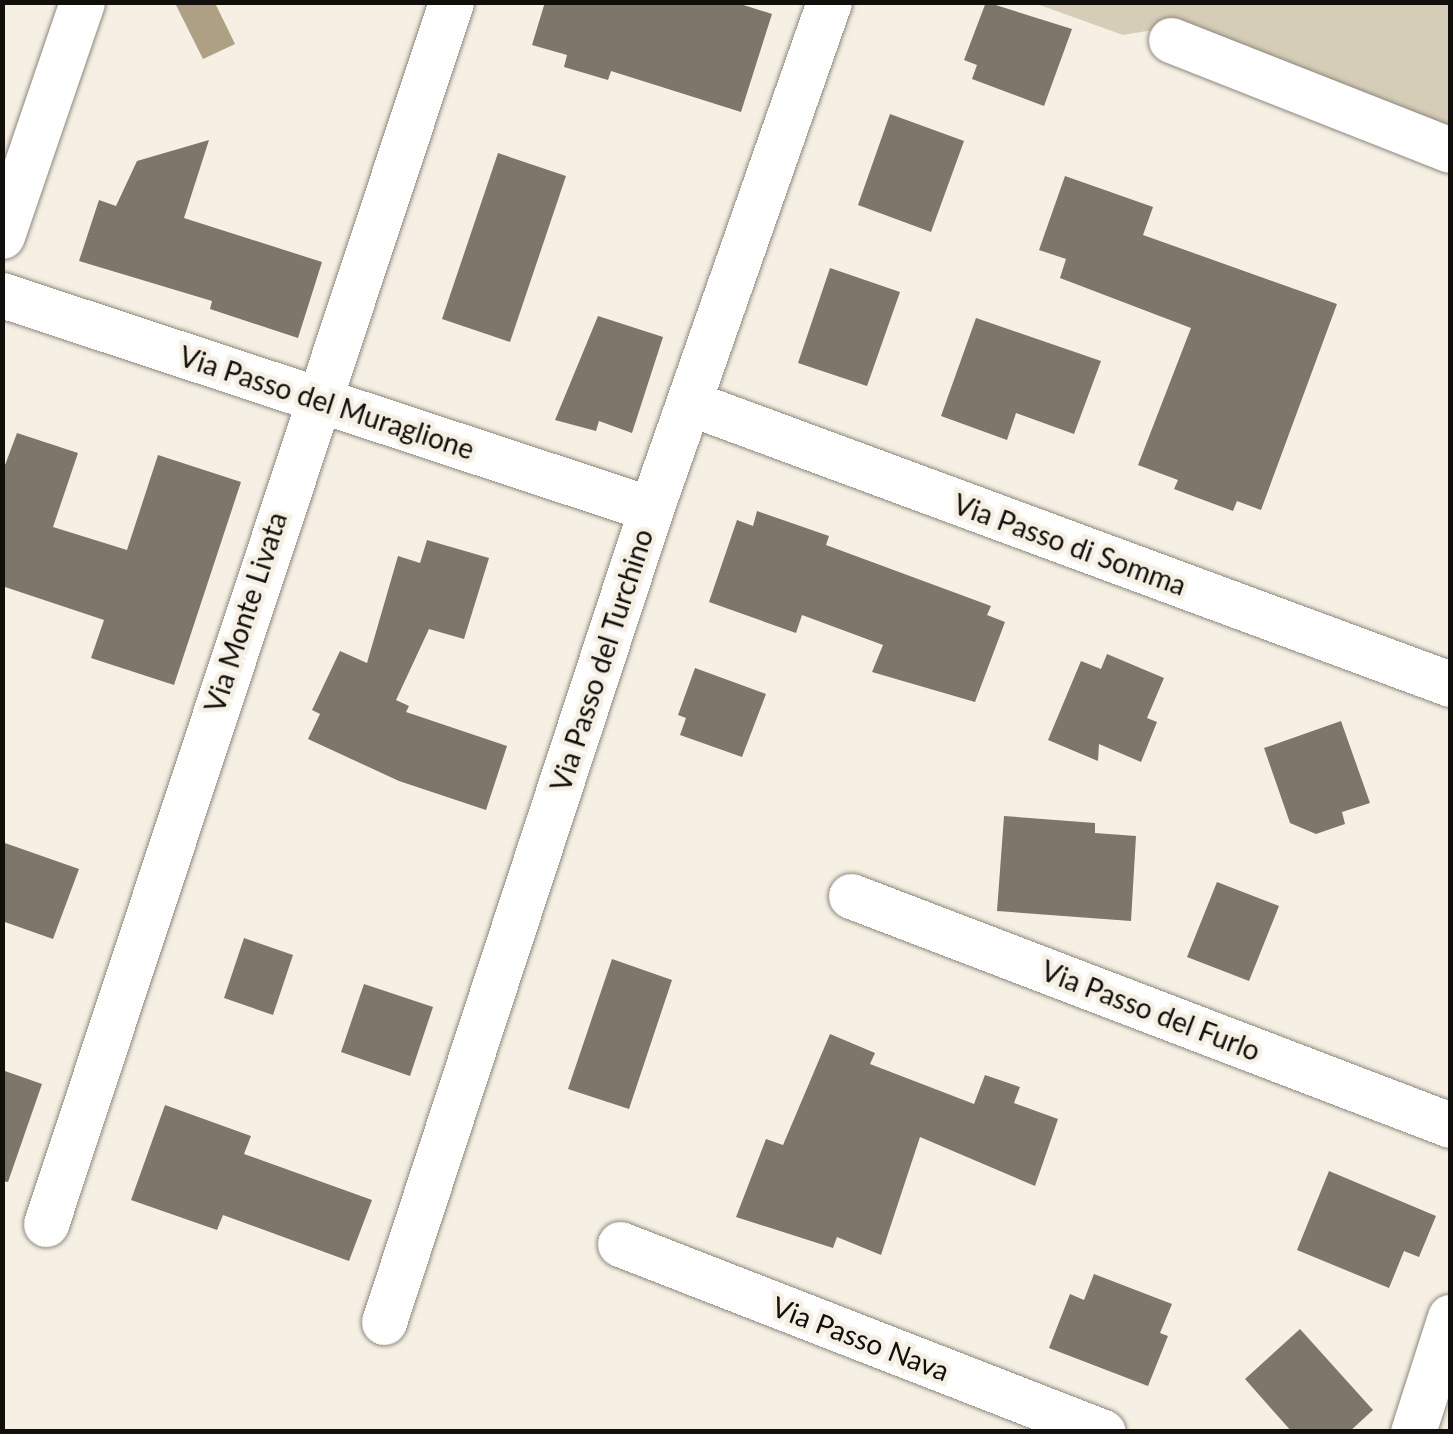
<!DOCTYPE html>
<html>
<head>
<meta charset="utf-8">
<style>
	body { margin:0 }
	#map { position:relative; width:1453px; height:1434px; overflow:hidden; background:#f6f0e4; font-family:Lato,sans-serif }
	div>[style] { position:absolute }
	[style*='--x'] { left:calc(var(--x)*1px); top:calc(var(--y)*1px); width:calc(var(--w)*1px); rotate:calc(var(--a)*1deg) }
	.green>* { inset:0; background:#d6cdb8 }
	.water>* { inset:0; background:#ada083 }
	.building>* { inset:0; background:#7c766b }
	.roads { filter:drop-shadow(0 0 2px #8d877c) drop-shadow(0 0 2px #8d877c) }
	.street>* { height:45px; margin:-22.5px; padding:0 22.5px; transform-origin:22.5px; border-radius:22.5px; background:#fff }
	span { translate:-50% -50%; white-space:nowrap; text-align:center; line-height:1.15; -webkit-text-stroke:9px #f6f0e4; paint-order:stroke }
	.street-label { font-size:28px; color:#110f0b }
	.frame { position:absolute; inset:0; border:5px solid #110f0b; pointer-events:none }
</style>
</head>
<body>
<div id="map">
	<div class="green">
		<div style="clip-path:polygon(1034px 3px,1450px 3px,1450px 141px,1159px 29px,1123px 35px)"></div>
	</div>
	<div class="water">
		<div style="clip-path:polygon(175px 3px,215px 3px,235px 44px,203px 59px)"></div>
	</div>
	<div class="building">
		<div style="clip-path:polygon(545px 2px,734px 2px,772px 14px,741px 112px,611px 71px,608px 80px,564px 67px,567px 55px,532px 45px)"></div>
		<div style="clip-path:polygon(986px 2px,1072px 29px,1044px 106px,972px 79px,977px 65px,964px 60px)"></div>
		<div style="clip-path:polygon(890px 114px,964px 141px,931px 232px,858px 205px)"></div>
		<div style="clip-path:polygon(209px 140px,184px 218px,322px 262px,298px 338px,210px 309px,212px 301px,79px 261px,99px 200px,116px 206px,137px 161px)"></div>
		<div style="clip-path:polygon(498px 153px,566px 176px,510px 342px,442px 319px)"></div>
		<div style="clip-path:polygon(1065px 176px,1153px 207px,1143px 235px,1337px 304px,1261px 510px,1237px 501px,1233px 511px,1174px 489px,1178px 480px,1138px 465px,1191px 328px,1060px 278px,1066px 259px,1039px 250px)"></div>
		<div style="clip-path:polygon(830px 268px,900px 292px,867px 386px,798px 363px)"></div>
		<div style="clip-path:polygon(598px 316px,663px 337px,632px 433px,599px 421px,596px 431px,555px 420px)"></div>
		<div style="clip-path:polygon(976px 318px,1101px 361px,1074px 434px,1016px 413px,1007px 440px,941px 416px)"></div>
		<div style="clip-path:polygon(17px 433px,78px 453px,53px 527px,127px 550px,158px 455px,241px 482px,174px 685px,91px 658px,104px 620px,2px 586px,2px 473px)"></div>
		<div style="clip-path:polygon(757px 511px,829px 536px,826px 545px,991px 606px,987px 615px,1005px 622px,975px 702px,872px 672px,883px 645px,802px 615px,796px 633px,709px 602px,737px 520px,753px 526px)"></div>
		<div style="clip-path:polygon(427px 540px,489px 558px,464px 639px,429px 629px,396px 700px,409px 706px,406px 712px,507px 746px,486px 810px,399px 781px,308px 739px,320px 714px,312px 710px,340px 651px,367px 663px,398px 556px,420px 563px)"></div>
		<div style="clip-path:polygon(1107px 654px,1164px 678px,1147px 718px,1157px 722px,1141px 762px,1099px 744px,1098px 761px,1048px 740px,1081px 661px,1101px 669px)"></div>
		<div style="clip-path:polygon(695px 668px,766px 694px,742px 757px,680px 735px,686px 718px,678px 715px)"></div>
		<div style="clip-path:polygon(1341px 721px,1370px 803px,1342px 812px,1345px 824px,1316px 834px,1290px 823px,1264px 748px)"></div>
		<div style="clip-path:polygon(1004px 816px,1095px 823px,1095px 833px,1136px 836px,1131px 921px,997px 911px)"></div>
		<div style="clip-path:polygon(2px 842px,79px 869px,53px 939px,2px 921px)"></div>
		<div style="clip-path:polygon(1217px 882px,1279px 906px,1249px 981px,1187px 957px)"></div>
		<div style="clip-path:polygon(244px 938px,293px 955px,273px 1015px,224px 998px)"></div>
		<div style="clip-path:polygon(612px 959px,672px 980px,629px 1109px,568px 1089px)"></div>
		<div style="clip-path:polygon(364px 984px,433px 1007px,410px 1076px,341px 1052px)"></div>
		<div style="clip-path:polygon(830px 1034px,875px 1053px,870px 1064px,974px 1104px,985px 1075px,1020px 1087px,1014px 1103px,1058px 1119px,1035px 1186px,920px 1137px,881px 1255px,837px 1237px,833px 1248px,736px 1217px,766px 1139px,783px 1145px)"></div>
		<div style="clip-path:polygon(2px 1070px,42px 1084px,8px 1182px,2px 1181px)"></div>
		<div style="clip-path:polygon(165px 1105px,251px 1136px,244px 1154px,372px 1200px,349px 1261px,223px 1215px,217px 1230px,131px 1200px)"></div>
		<div style="clip-path:polygon(1329px 1171px,1436px 1216px,1419px 1257px,1404px 1251px,1389px 1288px,1297px 1250px)"></div>
		<div style="clip-path:polygon(1094px 1274px,1172px 1304px,1160px 1333px,1168px 1336px,1148px 1386px,1049px 1348px,1070px 1294px,1084px 1300px)"></div>
		<div style="clip-path:polygon(1300px 1329px,1373px 1410px,1349px 1432px,1292px 1432px,1245px 1379px)"></div>
	</div>
	<div class="roads">
		<div class="street">
			<div style="--x:1171;--y:40;--w:300;--a:21.5"></div>
			<div style="--x:2;--y:236;--w:247;--a:-71.1"></div>
			<div style="--x:2;--y:295;--w:683;--a:18.25"></div>
			<div style="--x:690;--y:403;--w:810;--a:20.29"></div>
			<div style="--x:851;--y:896;--w:641;--a:20.92"></div>
			<div style="--x:46;--y:1224;--w:1287;--a:-71.66"></div>
			<div style="--x:620;--y:1244;--w:518;--a:21.27"></div>
			<div style="--x:384;--y:1322;--w:856;--a:-71.82"></div>
			<div style="--x:651;--y:509;--w:537;--a:-70.65"></div>
			<div style="--x:1413;--y:1432;--w:121;--a:-72.2"></div>
		</div>
	</div>
	<div class="street-label">
		<span style="left:327px;top:402px;rotate:18deg">Via Passo del Muraglione</span>
		<span style="left:1070px;top:544px;rotate:20deg">Via Passo di Somma</span>
		<span style="left:245px;top:612px;rotate:-72deg">Via Monte Livata</span>
		<span style="left:601px;top:660px;rotate:-72deg">Via Passo del Turchino</span>
		<span style="left:1151px;top:1010px;rotate:21deg">Via Passo del Furlo</span>
		<span style="left:861px;top:1338px;rotate:21deg">Via Passo Nava</span>
	</div>
	<div class="frame"></div>
</div>
</body>
</html>
